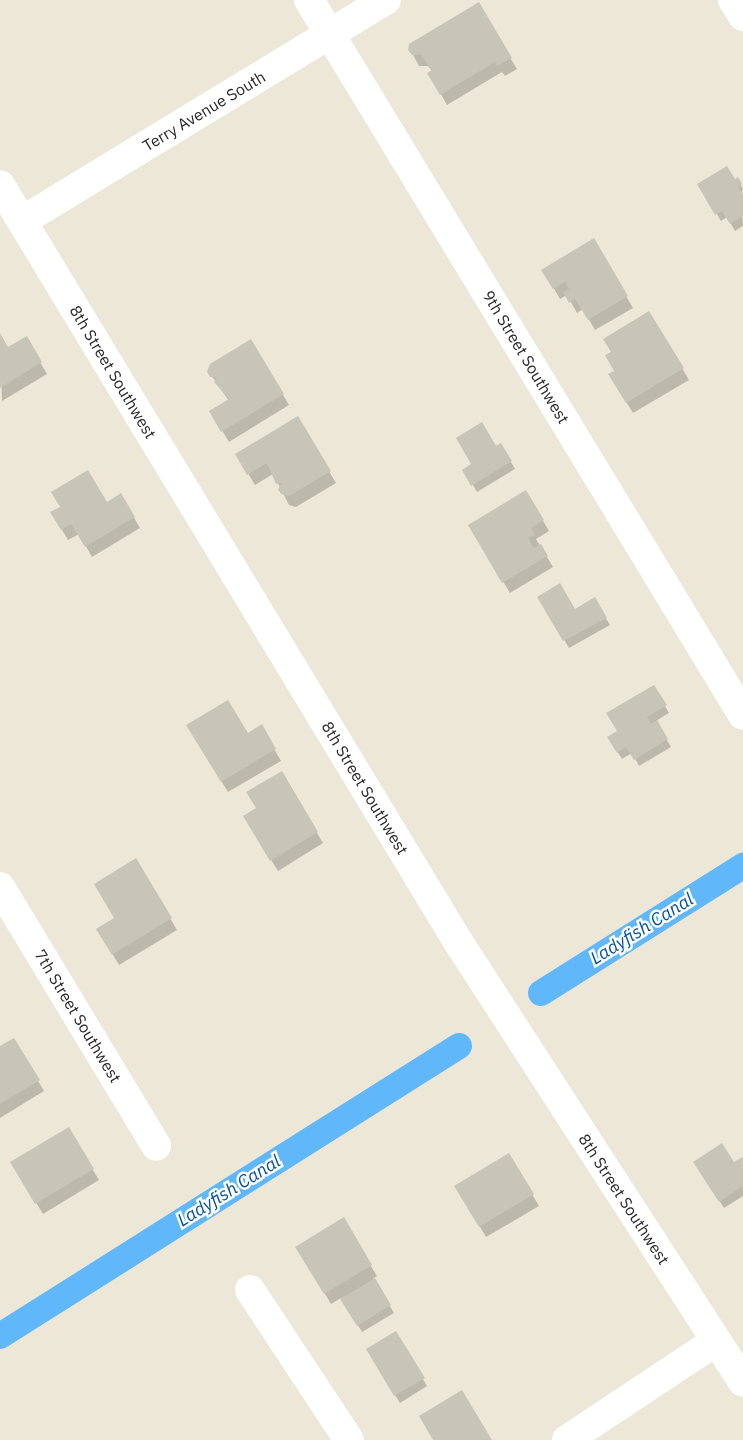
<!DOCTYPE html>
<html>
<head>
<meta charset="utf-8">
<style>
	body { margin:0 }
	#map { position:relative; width:743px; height:1440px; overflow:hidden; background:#ede7d8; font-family:"IBM Plex Sans",sans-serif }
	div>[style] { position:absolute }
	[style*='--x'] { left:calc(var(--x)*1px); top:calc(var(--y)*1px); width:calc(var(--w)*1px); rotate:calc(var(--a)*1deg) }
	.shadow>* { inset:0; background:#0003 }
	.canal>* { height:26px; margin:-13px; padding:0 13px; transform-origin:13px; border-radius:13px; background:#60b7fa }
	.building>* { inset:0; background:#c7c4b8 }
	.minor>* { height:30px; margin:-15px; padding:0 15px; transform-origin:15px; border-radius:15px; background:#fff }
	span { translate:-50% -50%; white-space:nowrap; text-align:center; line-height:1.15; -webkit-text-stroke:5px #fff; paint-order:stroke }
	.street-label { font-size:16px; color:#282828 }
	.water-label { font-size:18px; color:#0151a4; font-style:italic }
</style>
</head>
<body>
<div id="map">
	<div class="shadow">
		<div style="clip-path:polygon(478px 5px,517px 69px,505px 76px,502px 72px,447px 105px,429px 73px,432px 71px,428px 66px,419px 66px,410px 49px)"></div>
		<div style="clip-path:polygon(737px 179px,743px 189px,741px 194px,743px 226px,735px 231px,727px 217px,721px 221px,699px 184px)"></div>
		<div style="clip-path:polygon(593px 240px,633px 308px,595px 330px,583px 309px,577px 313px,567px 295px,560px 299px,543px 270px)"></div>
		<div style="clip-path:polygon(649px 313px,689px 380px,633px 413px,610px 375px,616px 371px)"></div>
		<div style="clip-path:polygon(0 336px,8px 349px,26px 338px,47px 374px,2px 401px)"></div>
		<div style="clip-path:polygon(251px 341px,289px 405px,229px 442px,211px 412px,229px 401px,209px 372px)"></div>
		<div style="clip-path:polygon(297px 418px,336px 483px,296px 507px,289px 505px,273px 474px,255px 485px,237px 455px)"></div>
		<div style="clip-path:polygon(501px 445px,515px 469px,477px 492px,464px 470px)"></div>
		<div style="clip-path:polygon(526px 492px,549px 531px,536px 539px,553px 567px,510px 593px,470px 526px)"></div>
		<div style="clip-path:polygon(121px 495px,140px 528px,92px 557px,79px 534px,68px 540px,52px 513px,106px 504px)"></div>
		<div style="clip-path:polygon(539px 597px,575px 611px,594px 599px,610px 625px,569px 648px)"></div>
		<div style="clip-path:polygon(654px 687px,669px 713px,656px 721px,671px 747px,639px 766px,632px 753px,622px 759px,609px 738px,619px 732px)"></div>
		<div style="clip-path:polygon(188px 726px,247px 735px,261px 726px,281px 761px,228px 792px)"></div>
		<div style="clip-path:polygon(281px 773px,323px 843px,278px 871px,245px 817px,258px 809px)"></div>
		<div style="clip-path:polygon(136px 861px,177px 930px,119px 965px,98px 929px,116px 918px)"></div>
		<div style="clip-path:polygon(14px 1040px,44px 1091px,0 1118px,0 1048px)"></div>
		<div style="clip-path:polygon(68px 1129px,99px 1180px,43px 1214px,12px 1163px)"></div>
		<div style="clip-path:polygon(509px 1155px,539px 1206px,486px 1237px,456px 1186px)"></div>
		<div style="clip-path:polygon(743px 1158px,743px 1196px,724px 1208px,699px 1170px,734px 1164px)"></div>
		<div style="clip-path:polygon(343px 1220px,377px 1276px,373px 1279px,394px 1313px,362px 1332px,341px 1298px,331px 1304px,297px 1247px)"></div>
		<div style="clip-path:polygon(396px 1333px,427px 1386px,400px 1403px,368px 1350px)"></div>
	</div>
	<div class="canal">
		<div style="--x:541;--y:993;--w:239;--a:-32.2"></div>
		<div style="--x:0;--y:1336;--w:543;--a:-32.29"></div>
	</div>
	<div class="building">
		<div style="clip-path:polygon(479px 2px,512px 58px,497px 66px,495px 62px,440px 95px,427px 73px,432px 70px,421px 55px,412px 55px,408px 50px,409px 44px)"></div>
		<div style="clip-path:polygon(727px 166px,735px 179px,738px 177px,742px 184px,738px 186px,743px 195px,743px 216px,730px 224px,722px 211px,715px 215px,697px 184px)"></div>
		<div style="clip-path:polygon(594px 238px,628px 296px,588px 320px,575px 299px,569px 303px,563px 292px,569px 289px,565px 282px,553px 289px,541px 270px)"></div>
		<div style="clip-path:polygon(649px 311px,684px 368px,626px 403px,608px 374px,614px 371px,605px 355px,611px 352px,603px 339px)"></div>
		<div style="clip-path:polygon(0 333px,8px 347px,27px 336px,42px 362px,0 388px)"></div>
		<div style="clip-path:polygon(251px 339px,284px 394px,221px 432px,209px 411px,229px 399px,214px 382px,217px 377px,210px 377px,207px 372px,210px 364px)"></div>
		<div style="clip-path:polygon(298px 416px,331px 471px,289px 496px,281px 494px,278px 489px,282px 483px,276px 484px,267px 463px,247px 475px,235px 454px)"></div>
		<div style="clip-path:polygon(482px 422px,496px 446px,501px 443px,512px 461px,471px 486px,462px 470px,471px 464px,456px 438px)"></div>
		<div style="clip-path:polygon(88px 470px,107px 502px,121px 493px,135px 517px,85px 547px,71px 524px,61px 530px,50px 512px,60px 507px,51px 492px)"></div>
		<div style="clip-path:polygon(526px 490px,544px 520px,531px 528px,535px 535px,528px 538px,534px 548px,541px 544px,548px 556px,502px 583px,468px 525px)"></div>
		<div style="clip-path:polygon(560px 583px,575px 609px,595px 597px,607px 618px,563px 641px,537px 597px)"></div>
		<div style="clip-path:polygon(654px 685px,667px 705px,647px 717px,651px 724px,657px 720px,668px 739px,634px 760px,626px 747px,617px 753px,607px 737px,617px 731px,606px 713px)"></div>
		<div style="clip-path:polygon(228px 700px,248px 733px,262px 724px,276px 749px,221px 782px,186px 725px)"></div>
		<div style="clip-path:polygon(282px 771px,318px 832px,270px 861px,243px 816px,256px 808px,246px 792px)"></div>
		<div style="clip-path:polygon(136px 858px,172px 918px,112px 955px,96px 929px,114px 918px,94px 884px)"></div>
		<div style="clip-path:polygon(14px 1038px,40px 1080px,0 1104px,0 1046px)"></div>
		<div style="clip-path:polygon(69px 1127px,94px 1169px,35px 1204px,10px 1162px)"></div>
		<div style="clip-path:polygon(722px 1143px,734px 1162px,743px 1157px,743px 1186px,719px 1202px,693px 1162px)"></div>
		<div style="clip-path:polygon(509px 1153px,534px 1194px,479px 1227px,454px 1186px)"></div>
		<div style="clip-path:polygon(344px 1217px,372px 1265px,324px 1294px,295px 1247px)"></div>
		<div style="clip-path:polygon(375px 1278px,391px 1305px,357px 1326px,340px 1299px)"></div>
		<div style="clip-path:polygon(396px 1331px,425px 1378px,394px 1396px,366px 1349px)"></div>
		<div style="clip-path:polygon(462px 1390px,492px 1440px,433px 1440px,419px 1416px)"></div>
	</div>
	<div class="minor">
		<div style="--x:309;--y:0;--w:836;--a:58.74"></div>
		<div style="--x:733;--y:0;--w:19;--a:58"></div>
		<div style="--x:0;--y:185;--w:883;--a:58.81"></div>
		<div style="--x:457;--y:940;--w:526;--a:57.09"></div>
		<div style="--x:22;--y:221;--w:426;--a:-31.3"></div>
		<div style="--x:0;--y:887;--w:302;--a:58.9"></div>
		<div style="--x:250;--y:1290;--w:180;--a:56.6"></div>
		<div style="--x:567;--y:1440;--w:179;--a:-33.6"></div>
	</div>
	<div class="street-label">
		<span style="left:204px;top:111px;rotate:-31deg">Terry Avenue South</span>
		<span style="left:526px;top:357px;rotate:59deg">9th Street Southwest</span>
		<span style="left:113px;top:372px;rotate:59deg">8th Street Southwest</span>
		<span style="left:365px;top:788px;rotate:59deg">8th Street Southwest</span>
		<span style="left:78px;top:1016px;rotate:59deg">7th Street Southwest</span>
		<span style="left:624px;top:1199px;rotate:57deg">8th Street Southwest</span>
	</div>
	<div class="water-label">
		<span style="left:642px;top:929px;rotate:-32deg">Ladyfish Canal</span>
		<span style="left:229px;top:1191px;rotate:-32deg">Ladyfish Canal</span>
	</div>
</div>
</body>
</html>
